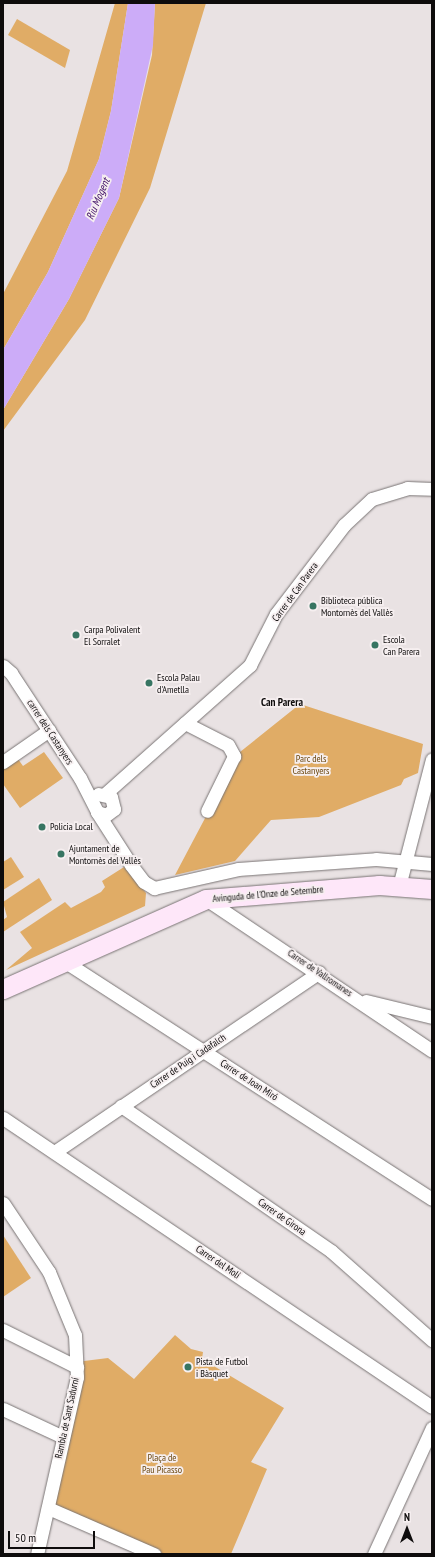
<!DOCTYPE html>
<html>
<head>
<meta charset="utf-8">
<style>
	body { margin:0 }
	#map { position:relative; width:435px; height:1557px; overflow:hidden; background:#e9e2e3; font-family:"PT Sans Narrow",sans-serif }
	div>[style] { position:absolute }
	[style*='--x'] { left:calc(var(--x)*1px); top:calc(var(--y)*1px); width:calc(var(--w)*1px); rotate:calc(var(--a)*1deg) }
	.green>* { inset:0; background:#e0ac66 }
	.water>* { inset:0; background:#ccacf8 }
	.roads { filter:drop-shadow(0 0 1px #797474) drop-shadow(0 0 1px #797474) }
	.street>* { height:13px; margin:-6.5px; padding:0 6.5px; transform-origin:6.5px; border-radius:6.5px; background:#fff }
	.secondary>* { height:19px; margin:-9.5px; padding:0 9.5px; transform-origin:9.5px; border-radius:9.5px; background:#fee7f9 }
	.dots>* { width:11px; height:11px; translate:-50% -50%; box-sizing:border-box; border:2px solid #f6eff0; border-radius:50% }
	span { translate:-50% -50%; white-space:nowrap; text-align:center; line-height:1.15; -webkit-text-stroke:3.5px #f6eff0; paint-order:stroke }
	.street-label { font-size:10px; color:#0e0c0c }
	.poi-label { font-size:10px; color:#0e0c0c }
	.left { translate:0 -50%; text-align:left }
	.park-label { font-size:10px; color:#6b470e }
	.water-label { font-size:11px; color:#3b0963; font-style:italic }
	.neighbourhood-label { font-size:11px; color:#0e0c0c; font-weight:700 }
	.frame { position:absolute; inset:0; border:4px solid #0e0c0c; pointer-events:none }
	.north { position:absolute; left:387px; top:1509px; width:40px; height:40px; -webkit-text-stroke:3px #f6eff0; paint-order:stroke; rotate:0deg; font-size:11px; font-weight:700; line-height:16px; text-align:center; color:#0e0c0c }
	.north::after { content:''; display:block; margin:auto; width:14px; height:18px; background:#0e0c0c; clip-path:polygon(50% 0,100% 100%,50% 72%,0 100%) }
	.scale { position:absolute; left:8px; top:1531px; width:87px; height:18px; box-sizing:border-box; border:2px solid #0e0c0c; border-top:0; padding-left:5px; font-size:12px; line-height:14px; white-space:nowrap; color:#0e0c0c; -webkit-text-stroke:3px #f6eff0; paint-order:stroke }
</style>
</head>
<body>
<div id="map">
	<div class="green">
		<div style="clip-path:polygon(115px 3px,128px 3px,111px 111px,99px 159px,48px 272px,3px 350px,3px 294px,67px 171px)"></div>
		<div style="clip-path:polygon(155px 3px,206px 3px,150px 188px,85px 320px,3px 431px,3px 410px,69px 299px,119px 198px,152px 55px)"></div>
		<div style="clip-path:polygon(17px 19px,70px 50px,65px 68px,8px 35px)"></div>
		<div style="clip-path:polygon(300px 704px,423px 744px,418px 773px,404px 779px,401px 785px,319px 817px,271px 820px,235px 861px,175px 875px,240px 752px)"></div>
		<div style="clip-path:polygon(44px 752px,63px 778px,20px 808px,3px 784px,3px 769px,18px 759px,23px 766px)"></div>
		<div style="clip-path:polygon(11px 857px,24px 877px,3px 890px,3px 862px)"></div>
		<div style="clip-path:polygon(124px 867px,146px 893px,145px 906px,6px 970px,32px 948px,20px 932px,65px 902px,71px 908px,101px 892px,105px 887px,102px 881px)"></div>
		<div style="clip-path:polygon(39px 878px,52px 900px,3px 932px,3px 920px,7px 917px,3px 902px)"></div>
		<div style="clip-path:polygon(3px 1235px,31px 1278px,3px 1297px)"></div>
		<div style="clip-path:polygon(175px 1335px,191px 1349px,203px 1352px,202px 1359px,284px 1408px,251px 1462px,267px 1469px,231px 1554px,154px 1554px,48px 1508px,76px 1362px,108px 1358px,134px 1379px)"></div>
	</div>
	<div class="water">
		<div style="clip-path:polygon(128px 3px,155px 3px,153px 45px,119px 198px,69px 299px,3px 410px,3px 350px,48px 272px,99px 159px,111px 111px)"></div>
	</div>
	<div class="roads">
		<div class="street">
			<div style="--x:3;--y:666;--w:11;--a:41"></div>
			<div style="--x:11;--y:673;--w:126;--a:56.7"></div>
			<div style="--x:80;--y:778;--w:38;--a:63"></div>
			<div style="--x:97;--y:812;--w:63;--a:57.3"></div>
			<div style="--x:131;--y:865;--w:21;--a:53"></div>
			<div style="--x:144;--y:882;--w:12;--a:31"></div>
			<div style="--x:154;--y:888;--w:86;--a:-12.7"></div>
			<div style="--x:238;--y:869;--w:138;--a:-4.1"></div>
			<div style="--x:376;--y:859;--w:56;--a:5.1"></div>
			<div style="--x:185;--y:723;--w:48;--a:27.1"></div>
			<div style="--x:228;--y:745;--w:13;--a:61"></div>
			<div style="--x:234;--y:756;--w:61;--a:116.1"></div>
			<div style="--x:3;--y:762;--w:56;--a:-34.8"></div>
			<div style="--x:106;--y:793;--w:193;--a:-41.6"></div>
			<div style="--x:250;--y:665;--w:57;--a:-63"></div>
			<div style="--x:276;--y:614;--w:112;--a:-52.6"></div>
			<div style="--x:344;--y:525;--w:38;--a:-43"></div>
			<div style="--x:372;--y:499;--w:37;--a:-17"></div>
			<div style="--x:407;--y:488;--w:25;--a:2"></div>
			<div style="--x:97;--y:812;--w:9;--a:18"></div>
			<div style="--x:106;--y:815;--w:10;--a:-37"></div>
			<div style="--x:114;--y:809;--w:12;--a:-104"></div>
			<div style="--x:111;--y:797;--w:13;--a:-167"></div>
			<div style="--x:399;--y:886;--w:131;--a:-75.4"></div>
			<div style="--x:206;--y:899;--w:272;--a:33.9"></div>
			<div style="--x:64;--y:961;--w:438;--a:32.9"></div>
			<div style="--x:366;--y:1001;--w:68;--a:13.6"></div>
			<div style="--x:121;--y:1106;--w:255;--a:34.6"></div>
			<div style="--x:331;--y:1251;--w:135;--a:41.4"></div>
			<div style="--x:3;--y:1118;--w:517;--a:33.97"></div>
			<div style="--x:56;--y:1151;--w:318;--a:-34.2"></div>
			<div style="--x:3;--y:1203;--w:83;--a:56.3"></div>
			<div style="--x:49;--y:1272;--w:68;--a:67.6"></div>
			<div style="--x:75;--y:1335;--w:42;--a:87.3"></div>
			<div style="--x:77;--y:1377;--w:181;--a:102.7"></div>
			<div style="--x:3;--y:1330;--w:83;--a:26.6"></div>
			<div style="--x:3;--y:1409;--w:66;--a:25"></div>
			<div style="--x:48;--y:1508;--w:116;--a:23.5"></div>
			<div style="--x:374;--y:1554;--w:139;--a:-65.3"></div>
		</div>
		<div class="secondary">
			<div style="--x:3;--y:989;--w:222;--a:-23.9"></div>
			<div style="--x:206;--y:899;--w:174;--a:-4.6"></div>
			<div style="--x:379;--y:885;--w:53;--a:4.3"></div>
		</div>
	</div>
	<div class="dots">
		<div style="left:313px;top:606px;background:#377562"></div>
		<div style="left:76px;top:635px;background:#377562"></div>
		<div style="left:375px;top:645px;background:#377562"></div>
		<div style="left:149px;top:683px;background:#377562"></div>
		<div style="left:42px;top:827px;background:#377562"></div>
		<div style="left:61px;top:854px;background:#377562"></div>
		<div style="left:188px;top:1367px;background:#377562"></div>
	</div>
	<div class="street-label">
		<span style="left:295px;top:592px;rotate:-54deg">Carrer de Can Parera</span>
		<span style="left:50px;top:732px;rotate:57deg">carrer dels Castanyers</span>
		<span style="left:268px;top:894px;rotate:-5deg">Avinguda de l'Onze de Setembre</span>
		<span style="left:320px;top:973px;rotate:34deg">Carrer de Vallromanes</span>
		<span style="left:188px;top:1061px;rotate:-34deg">Carrer de Puig i Cadafalch</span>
		<span style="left:249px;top:1080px;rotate:33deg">Carrer de Joan Miró</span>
		<span style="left:282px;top:1217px;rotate:35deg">Carrer de Girona</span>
		<span style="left:218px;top:1262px;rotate:34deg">Carrer del Molí</span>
		<span style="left:67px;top:1418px;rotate:-78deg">Rambla de Sant Sadurní</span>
	</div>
	<div class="poi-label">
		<span class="left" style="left:321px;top:606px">Biblioteca pública<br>Montornès del Vallès</span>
		<span class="left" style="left:84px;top:635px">Carpa Polivalent<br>El Sorralet</span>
		<span class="left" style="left:383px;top:645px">Escola<br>Can Parera</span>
		<span class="left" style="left:157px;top:683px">Escola Palau<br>d'Ametlla</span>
		<span class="left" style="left:50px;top:827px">Policia Local</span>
		<span class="left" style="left:69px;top:854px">Ajuntament de<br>Montornès del Vallès</span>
		<span class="left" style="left:196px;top:1367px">Pista de Futbol<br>i Bàsquet</span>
	</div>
	<div class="park-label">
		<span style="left:311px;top:764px">Parc dels<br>Castanyers</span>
		<span style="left:162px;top:1463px">Plaça de<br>Pau Picasso</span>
	</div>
	<div class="water-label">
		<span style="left:98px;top:199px;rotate:-67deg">Riu Mogent</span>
	</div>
	<div class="neighbourhood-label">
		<span style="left:282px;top:702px">Can Parera</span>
	</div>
	<div class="frame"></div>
	<div class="north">N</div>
	<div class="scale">50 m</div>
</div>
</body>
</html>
